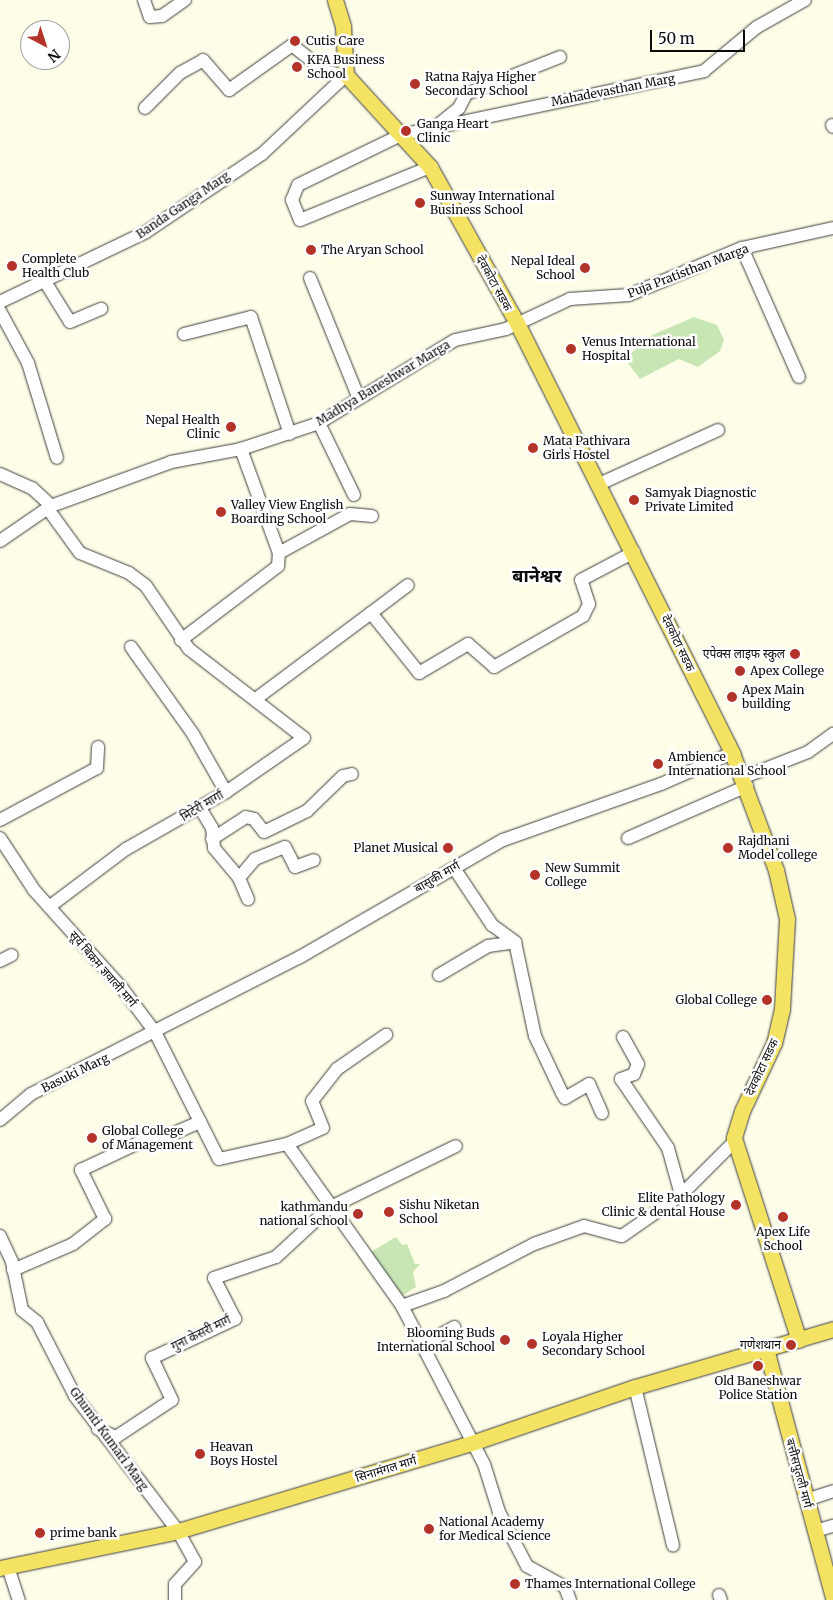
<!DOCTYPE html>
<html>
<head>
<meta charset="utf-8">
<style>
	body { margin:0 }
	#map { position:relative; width:833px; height:1600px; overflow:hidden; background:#fefde8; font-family:Merriweather,"Noto Sans Devanagari",serif }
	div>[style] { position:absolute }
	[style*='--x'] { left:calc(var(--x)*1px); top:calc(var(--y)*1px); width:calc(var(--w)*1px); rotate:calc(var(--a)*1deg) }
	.green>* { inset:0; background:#c8e6b4 }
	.roads { filter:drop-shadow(0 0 1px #3d3d3d) drop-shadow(0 0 1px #3d3d3d) }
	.minor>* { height:12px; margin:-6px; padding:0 6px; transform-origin:6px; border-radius:6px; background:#fff }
	.major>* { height:15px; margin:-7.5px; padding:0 7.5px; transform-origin:7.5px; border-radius:7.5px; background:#f4e362 }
	.dots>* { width:14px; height:14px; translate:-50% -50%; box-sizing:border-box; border:2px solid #fff; border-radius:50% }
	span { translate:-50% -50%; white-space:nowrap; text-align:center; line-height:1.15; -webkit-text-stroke:5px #fff; paint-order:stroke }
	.poi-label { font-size:12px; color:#0a0a0a }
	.left { translate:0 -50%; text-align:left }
	.right { translate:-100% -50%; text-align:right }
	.street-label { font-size:12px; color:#0a0a0a }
	.district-label { font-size:18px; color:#0a0a0a; font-weight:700 }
	.north { position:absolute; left:20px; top:20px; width:50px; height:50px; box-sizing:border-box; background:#fff; border:1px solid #9d9d9d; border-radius:50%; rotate:140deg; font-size:14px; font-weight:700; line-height:20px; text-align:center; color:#0a0a0a }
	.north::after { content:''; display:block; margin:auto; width:18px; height:22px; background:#b43328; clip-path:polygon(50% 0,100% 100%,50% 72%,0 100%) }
	.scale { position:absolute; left:650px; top:30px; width:95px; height:22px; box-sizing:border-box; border:2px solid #0a0a0a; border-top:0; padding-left:6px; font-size:15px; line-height:18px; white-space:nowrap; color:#0a0a0a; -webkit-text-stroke:4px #fff; paint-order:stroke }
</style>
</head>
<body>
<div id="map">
	<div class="green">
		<div style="clip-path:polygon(694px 317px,717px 325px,724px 340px,720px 351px,698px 367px,679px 359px,640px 379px,628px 363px,629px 355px,650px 336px)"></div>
		<div style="clip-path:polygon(396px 1237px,402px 1245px,407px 1244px,415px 1264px,420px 1264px,413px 1272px,416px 1287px,400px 1297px,369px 1253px)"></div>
	</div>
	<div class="roads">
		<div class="minor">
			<div style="--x:144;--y:0;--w:18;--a:71"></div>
			<div style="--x:150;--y:17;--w:12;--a:-5"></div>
			<div style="--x:162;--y:16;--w:28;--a:-35"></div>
			<div style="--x:145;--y:108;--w:49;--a:-45"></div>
			<div style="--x:180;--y:73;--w:26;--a:-29"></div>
			<div style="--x:203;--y:60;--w:40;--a:49"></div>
			<div style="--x:229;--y:90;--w:77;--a:-35.5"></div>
			<div style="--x:292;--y:45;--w:43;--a:38.5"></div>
			<div style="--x:326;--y:72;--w:20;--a:9"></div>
			<div style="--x:438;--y:125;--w:27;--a:-39"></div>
			<div style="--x:459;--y:108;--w:16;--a:-63"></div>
			<div style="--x:466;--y:94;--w:101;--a:-21.5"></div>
			<div style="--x:832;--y:125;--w:2;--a:63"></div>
			<div style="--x:430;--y:167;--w:140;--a:157.8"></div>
			<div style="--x:300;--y:220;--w:22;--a:-112"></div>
			<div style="--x:292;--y:200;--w:16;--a:-68"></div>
			<div style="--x:298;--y:185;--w:114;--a:-25.9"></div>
			<div style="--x:401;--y:135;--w:310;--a:-11.9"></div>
			<div style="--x:704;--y:71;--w:69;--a:-39.7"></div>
			<div style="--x:757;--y:27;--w:55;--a:-29.4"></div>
			<div style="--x:742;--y:248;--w:141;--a:66.2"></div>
			<div style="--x:310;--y:278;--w:127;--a:67.9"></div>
			<div style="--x:44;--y:280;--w:49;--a:58.2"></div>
			<div style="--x:70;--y:322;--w:34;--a:-23"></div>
			<div style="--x:0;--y:302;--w:162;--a:-25.6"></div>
			<div style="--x:146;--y:232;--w:140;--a:-33.9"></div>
			<div style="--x:262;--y:154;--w:115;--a:-43.2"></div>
			<div style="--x:0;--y:311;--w:59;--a:61.7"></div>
			<div style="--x:28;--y:363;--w:99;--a:73"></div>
			<div style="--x:184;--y:334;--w:69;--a:-14.2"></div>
			<div style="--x:251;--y:317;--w:123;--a:71.6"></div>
			<div style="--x:319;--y:423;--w:80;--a:64.1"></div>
			<div style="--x:0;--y:474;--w:35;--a:24"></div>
			<div style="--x:32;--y:488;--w:26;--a:43"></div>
			<div style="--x:597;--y:485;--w:133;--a:-24.4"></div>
			<div style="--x:48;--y:509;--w:54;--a:54"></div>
			<div style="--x:80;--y:553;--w:53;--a:22.2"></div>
			<div style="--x:129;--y:573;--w:21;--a:37"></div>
			<div style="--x:146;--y:586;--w:76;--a:55.7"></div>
			<div style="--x:189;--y:649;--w:145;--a:37.7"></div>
			<div style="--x:304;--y:738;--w:95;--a:145.3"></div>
			<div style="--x:226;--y:792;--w:115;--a:150.3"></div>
			<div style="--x:126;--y:849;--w:96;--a:143"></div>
			<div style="--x:0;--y:541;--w:62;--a:-34.5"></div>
			<div style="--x:51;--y:506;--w:128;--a:-20.1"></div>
			<div style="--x:171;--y:462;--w:71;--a:-10.5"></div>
			<div style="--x:241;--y:449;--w:82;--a:-18.4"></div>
			<div style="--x:319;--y:423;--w:159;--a:-31.4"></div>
			<div style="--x:455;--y:340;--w:52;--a:-12.2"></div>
			<div style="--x:506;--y:329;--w:71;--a:-25.1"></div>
			<div style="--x:570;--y:299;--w:59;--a:-3.9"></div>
			<div style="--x:629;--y:295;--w:122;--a:-22.6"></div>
			<div style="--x:742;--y:248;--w:93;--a:-12.4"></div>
			<div style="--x:279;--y:553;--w:81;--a:-28.8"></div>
			<div style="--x:350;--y:514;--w:22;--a:5"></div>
			<div style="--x:371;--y:613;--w:46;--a:-37.1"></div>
			<div style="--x:181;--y:640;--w:122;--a:-37.3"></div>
			<div style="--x:278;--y:566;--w:13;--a:-86"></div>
			<div style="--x:279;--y:553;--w:111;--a:-110.1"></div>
			<div style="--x:131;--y:647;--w:107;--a:54.5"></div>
			<div style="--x:193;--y:734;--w:67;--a:60.4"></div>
			<div style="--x:257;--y:698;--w:142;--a:-36.7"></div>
			<div style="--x:371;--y:613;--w:77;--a:51.3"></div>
			<div style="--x:419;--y:673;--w:57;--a:-30.6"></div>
			<div style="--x:468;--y:644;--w:35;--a:41"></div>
			<div style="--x:494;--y:667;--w:103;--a:-29.8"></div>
			<div style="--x:583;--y:616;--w:13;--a:-63"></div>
			<div style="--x:589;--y:604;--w:25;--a:-108"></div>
			<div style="--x:581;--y:580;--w:60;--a:-27.8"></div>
			<div style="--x:742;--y:778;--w:71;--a:-21.5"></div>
			<div style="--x:808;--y:752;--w:31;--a:-36"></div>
			<div style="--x:200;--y:808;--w:23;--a:59"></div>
			<div style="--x:212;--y:828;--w:20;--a:84"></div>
			<div style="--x:214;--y:848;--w:39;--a:50"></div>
			<div style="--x:239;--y:878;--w:23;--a:67"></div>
			<div style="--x:0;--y:820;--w:110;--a:-28.2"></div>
			<div style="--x:97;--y:768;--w:21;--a:-87"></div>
			<div style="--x:0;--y:838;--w:62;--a:56.8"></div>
			<div style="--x:34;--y:890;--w:132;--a:48.1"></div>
			<div style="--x:122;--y:988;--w:55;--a:53.1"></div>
			<div style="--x:155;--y:1032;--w:142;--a:63.3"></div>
			<div style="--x:219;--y:1159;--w:70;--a:-12.4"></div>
			<div style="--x:287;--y:1144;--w:199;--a:54.6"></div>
			<div style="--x:402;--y:1306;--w:178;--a:62.6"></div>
			<div style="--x:484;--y:1464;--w:50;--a:72.6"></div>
			<div style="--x:499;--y:1512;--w:61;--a:62.6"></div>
			<div style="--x:527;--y:1566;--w:43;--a:28.9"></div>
			<div style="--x:565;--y:1587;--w:14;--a:69"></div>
			<div style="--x:628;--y:838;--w:130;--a:-23.6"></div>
			<div style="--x:212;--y:839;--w:40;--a:-32.9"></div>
			<div style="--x:246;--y:817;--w:8;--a:14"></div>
			<div style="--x:254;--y:819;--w:16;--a:52"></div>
			<div style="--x:264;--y:832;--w:48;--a:-26"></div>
			<div style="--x:307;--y:811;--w:50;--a:-44.2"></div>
			<div style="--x:343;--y:776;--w:9;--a:-13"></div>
			<div style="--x:454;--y:868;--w:69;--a:56.3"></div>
			<div style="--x:492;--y:925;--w:29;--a:36"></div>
			<div style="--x:515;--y:942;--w:96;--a:78"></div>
			<div style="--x:535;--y:1036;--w:63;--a:64.7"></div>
			<div style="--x:562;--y:1093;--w:6;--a:59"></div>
			<div style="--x:565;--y:1098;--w:28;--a:-30"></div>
			<div style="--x:589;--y:1084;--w:32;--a:66"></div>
			<div style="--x:239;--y:878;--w:25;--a:-50"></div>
			<div style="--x:255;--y:859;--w:32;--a:-22"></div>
			<div style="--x:285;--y:847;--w:22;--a:63"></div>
			<div style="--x:295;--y:867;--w:20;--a:-20"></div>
			<div style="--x:0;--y:961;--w:13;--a:-27"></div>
			<div style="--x:439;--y:975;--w:57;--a:-30.6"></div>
			<div style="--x:488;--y:946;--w:27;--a:-8"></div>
			<div style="--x:623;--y:1037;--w:31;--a:61"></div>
			<div style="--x:638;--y:1064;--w:11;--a:112"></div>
			<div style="--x:634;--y:1074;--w:14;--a:159"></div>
			<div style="--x:621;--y:1079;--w:83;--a:55.7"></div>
			<div style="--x:668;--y:1148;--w:49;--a:74.5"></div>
			<div style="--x:681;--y:1195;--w:76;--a:-45"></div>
			<div style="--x:0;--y:1120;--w:40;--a:-40"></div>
			<div style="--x:31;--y:1094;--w:302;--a:-27"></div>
			<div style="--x:300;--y:957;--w:234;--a:-30"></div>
			<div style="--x:503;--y:840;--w:168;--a:-19.5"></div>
			<div style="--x:661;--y:784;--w:77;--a:-23.6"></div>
			<div style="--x:287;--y:1144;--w:39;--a:-24"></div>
			<div style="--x:323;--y:1128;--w:29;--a:-112"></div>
			<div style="--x:312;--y:1101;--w:41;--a:-52"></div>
			<div style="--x:337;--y:1069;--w:60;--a:-34.8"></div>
			<div style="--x:0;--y:1236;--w:29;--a:65"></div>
			<div style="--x:12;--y:1262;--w:49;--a:78.2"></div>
			<div style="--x:22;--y:1310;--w:19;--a:39"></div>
			<div style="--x:37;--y:1322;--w:83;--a:62.8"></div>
			<div style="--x:75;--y:1396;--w:170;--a:52.7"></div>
			<div style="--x:178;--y:1531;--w:35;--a:61"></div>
			<div style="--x:195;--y:1562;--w:30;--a:132"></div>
			<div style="--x:175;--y:1584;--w:16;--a:90"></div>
			<div style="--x:13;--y:1270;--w:65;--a:-23.4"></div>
			<div style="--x:73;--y:1244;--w:41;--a:-38"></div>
			<div style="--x:105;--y:1219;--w:55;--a:-116.1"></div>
			<div style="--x:81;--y:1170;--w:73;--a:-25.2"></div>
			<div style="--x:147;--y:1139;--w:11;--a:5"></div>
			<div style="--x:158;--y:1140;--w:46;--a:-23.2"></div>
			<div style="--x:402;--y:1306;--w:45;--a:-19.7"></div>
			<div style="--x:444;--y:1291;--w:102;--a:-27.6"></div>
			<div style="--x:534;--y:1244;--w:53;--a:-19.8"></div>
			<div style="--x:584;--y:1226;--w:39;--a:15"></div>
			<div style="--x:622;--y:1236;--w:72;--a:-34.8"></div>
			<div style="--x:422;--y:1345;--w:37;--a:-29"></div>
			<div style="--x:635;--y:1387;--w:163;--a:76.5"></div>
			<div style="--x:98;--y:1429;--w:20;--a:24"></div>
			<div style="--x:116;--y:1437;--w:67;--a:-33.5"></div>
			<div style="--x:172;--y:1400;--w:47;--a:-115.5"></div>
			<div style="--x:152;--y:1358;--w:92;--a:-25.2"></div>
			<div style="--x:235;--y:1319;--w:46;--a:-117.1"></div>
			<div style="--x:214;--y:1278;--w:65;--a:-18.7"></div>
			<div style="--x:276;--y:1257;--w:72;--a:-42.8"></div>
			<div style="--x:329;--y:1208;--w:141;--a:-26"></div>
			<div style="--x:806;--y:1500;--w:28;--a:-18"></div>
			<div style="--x:815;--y:1531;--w:19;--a:-16"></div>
			<div style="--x:8;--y:1567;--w:35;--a:72"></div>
			<div style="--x:719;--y:1595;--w:5;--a:68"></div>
		</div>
		<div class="major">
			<div style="--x:335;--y:0;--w:28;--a:73"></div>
			<div style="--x:343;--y:27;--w:48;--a:86.4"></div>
			<div style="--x:346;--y:75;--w:125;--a:47.6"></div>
			<div style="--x:430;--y:167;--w:179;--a:60.9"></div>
			<div style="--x:517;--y:323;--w:481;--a:63.4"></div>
			<div style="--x:732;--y:753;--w:125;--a:69.4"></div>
			<div style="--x:776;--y:870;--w:50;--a:77.3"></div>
			<div style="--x:787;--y:919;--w:90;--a:93.2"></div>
			<div style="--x:782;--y:1009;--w:35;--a:103"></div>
			<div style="--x:774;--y:1043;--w:75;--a:115.2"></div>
			<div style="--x:742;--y:1111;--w:28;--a:107"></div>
			<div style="--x:734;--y:1138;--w:212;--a:72.2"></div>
			<div style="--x:766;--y:1349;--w:257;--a:74.9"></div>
			<div style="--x:0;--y:1568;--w:182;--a:-11.7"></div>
			<div style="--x:178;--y:1531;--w:307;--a:-16.7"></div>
			<div style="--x:472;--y:1443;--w:172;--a:-19"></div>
			<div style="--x:635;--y:1387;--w:206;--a:-16.3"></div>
		</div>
	</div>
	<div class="dots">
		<div style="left:295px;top:41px;background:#b43328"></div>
		<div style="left:297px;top:67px;background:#b43328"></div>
		<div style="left:415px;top:84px;background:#b43328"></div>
		<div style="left:406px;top:131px;background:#b43328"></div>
		<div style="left:420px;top:203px;background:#b43328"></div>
		<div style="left:311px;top:250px;background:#b43328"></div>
		<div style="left:12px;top:266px;background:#b43328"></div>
		<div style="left:585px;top:268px;background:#b43328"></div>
		<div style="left:571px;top:349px;background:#b43328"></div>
		<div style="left:231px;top:427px;background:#b43328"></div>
		<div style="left:533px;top:448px;background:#b43328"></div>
		<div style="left:634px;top:500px;background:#b43328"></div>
		<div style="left:221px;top:512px;background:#b43328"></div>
		<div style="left:795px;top:654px;background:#b43328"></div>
		<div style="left:740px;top:671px;background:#b43328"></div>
		<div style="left:732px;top:697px;background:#b43328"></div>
		<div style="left:658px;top:764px;background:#b43328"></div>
		<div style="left:448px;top:848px;background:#b43328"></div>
		<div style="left:728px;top:848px;background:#b43328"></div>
		<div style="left:535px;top:875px;background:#b43328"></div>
		<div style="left:767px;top:1000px;background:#b43328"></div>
		<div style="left:92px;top:1138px;background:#b43328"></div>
		<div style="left:736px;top:1205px;background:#b43328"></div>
		<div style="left:389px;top:1212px;background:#b43328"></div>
		<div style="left:358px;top:1214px;background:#b43328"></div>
		<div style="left:783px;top:1217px;background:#b43328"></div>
		<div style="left:505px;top:1340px;background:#b43328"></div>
		<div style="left:532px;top:1344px;background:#b43328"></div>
		<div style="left:791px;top:1345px;background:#b43328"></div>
		<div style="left:758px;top:1366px;background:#b43328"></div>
		<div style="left:200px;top:1454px;background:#b43328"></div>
		<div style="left:429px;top:1529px;background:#b43328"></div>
		<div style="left:40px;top:1533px;background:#b43328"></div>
		<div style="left:515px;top:1584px;background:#b43328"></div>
	</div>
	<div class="poi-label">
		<span class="left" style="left:306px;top:41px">Cutis Care</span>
		<span class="left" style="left:307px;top:67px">KFA Business<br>School</span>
		<span class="left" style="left:425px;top:84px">Ratna Rajya Higher<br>Secondary School</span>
		<span class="left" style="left:417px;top:131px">Ganga Heart<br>Clinic</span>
		<span class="left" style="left:430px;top:203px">Sunway International<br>Business School</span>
		<span class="left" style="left:321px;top:250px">The Aryan School</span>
		<span class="left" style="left:22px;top:266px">Complete<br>Health Club</span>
		<span class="right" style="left:575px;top:268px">Nepal Ideal<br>School</span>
		<span class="left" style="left:582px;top:349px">Venus International<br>Hospital</span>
		<span class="right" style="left:220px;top:427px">Nepal Health<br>Clinic</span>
		<span class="left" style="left:543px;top:448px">Mata Pathivara<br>Girls Hostel</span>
		<span class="left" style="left:645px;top:500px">Samyak Diagnostic<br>Private Limited</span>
		<span class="left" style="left:231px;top:512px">Valley View English<br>Boarding School</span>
		<span class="right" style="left:785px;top:654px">एपेक्स लाइफ स्कुल</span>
		<span class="left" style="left:750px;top:671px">Apex College</span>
		<span class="left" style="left:742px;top:697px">Apex Main<br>building</span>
		<span class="left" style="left:668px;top:764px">Ambience<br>International School</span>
		<span class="left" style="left:738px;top:848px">Rajdhani<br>Model college</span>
		<span class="right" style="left:438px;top:848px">Planet Musical</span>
		<span class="left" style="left:545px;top:875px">New Summit<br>College</span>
		<span class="right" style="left:757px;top:1000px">Global College</span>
		<span class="left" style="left:102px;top:1138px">Global College<br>of Management</span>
		<span class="right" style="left:725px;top:1205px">Elite Pathology<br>Clinic &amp; dental House</span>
		<span class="left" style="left:399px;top:1212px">Sishu Niketan<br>School</span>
		<span class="right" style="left:348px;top:1214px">kathmandu<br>national school</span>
		<span style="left:783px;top:1239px">Apex Life<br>School</span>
		<span class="right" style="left:495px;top:1340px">Blooming Buds<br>International School</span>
		<span class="left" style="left:542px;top:1344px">Loyala Higher<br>Secondary School</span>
		<span class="right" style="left:781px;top:1345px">गणेशथान</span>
		<span style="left:758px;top:1388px">Old Baneshwar<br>Police Station</span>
		<span class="left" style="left:210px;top:1454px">Heavan<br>Boys Hostel</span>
		<span class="left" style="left:439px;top:1529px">National Academy<br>for Medical Science</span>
		<span class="left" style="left:50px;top:1533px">prime bank</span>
		<span class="left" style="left:525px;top:1584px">Thames International College</span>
	</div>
	<div class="street-label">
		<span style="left:613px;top:90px;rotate:-11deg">Mahadevasthan Marg</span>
		<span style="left:183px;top:205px;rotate:-34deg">Banda Ganga Marg</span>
		<span style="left:688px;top:271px;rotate:-21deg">Puja Pratisthan Marga</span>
		<span style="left:494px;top:283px;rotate:61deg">देवकोटा सडक</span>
		<span style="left:383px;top:383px;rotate:-31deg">Madhya Baneshwar Marga</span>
		<span style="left:678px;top:643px;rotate:64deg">देवकोटा सडक</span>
		<span style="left:202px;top:806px;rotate:-31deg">मिटेरी मार्गा</span>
		<span style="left:437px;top:877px;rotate:-30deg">बासुकी मार्ग</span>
		<span style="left:103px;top:969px;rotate:49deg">सूर्य बिक्रम ज्ञवाली मार्ग</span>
		<span style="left:762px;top:1067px;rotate:-65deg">देवकोटा सडक</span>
		<span style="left:75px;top:1073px;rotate:-26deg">Basuki Marg</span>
		<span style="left:201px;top:1333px;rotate:-26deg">गुना केसरी मार्ग</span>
		<span style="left:109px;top:1439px;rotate:54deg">Ghumti Kumari Marg</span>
		<span style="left:386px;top:1469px;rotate:-17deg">सिनामंगल मार्ग</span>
		<span style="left:799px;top:1473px;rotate:75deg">बत्तीसपुतली मार्ग</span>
	</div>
	<div class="district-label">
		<span style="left:537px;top:576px">बानेश्वर</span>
	</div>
	<div class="north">N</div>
	<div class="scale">50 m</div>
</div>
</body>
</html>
